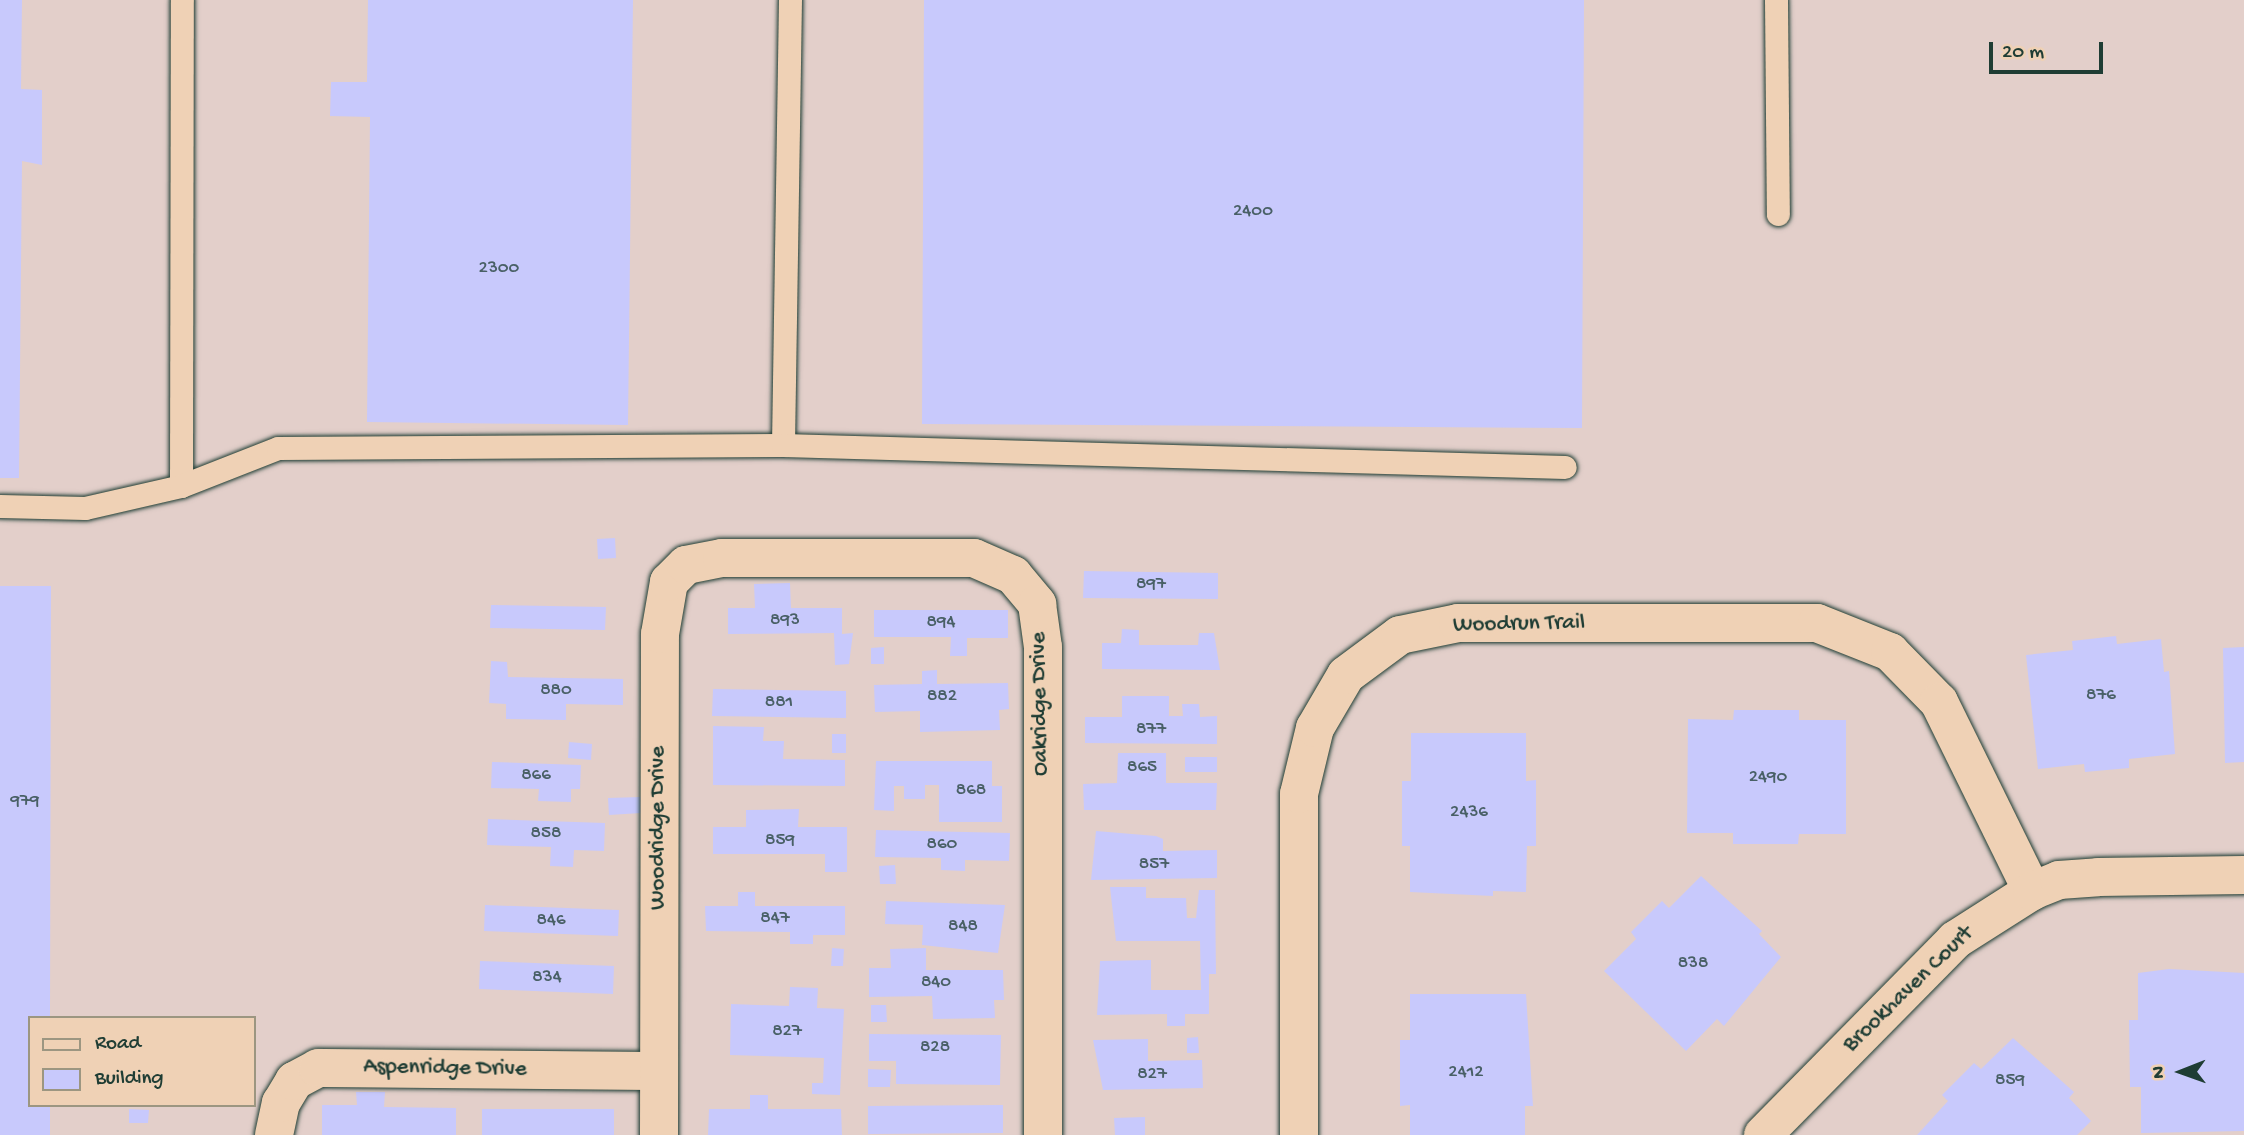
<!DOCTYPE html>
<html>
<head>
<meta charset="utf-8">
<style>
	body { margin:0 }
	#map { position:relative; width:2244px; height:1135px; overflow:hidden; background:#e3cfca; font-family:"Gochi Hand",sans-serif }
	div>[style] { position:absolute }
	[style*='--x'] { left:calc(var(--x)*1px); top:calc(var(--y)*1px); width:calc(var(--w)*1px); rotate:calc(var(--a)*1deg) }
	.building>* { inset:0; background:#c8c9fc }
	.roads { filter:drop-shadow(0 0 2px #1f3d34) drop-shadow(0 0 2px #1f3d34) }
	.lane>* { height:23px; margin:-11.5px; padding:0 11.5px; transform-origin:11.5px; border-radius:11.5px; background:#efd1b5 }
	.street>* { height:38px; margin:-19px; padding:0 19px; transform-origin:19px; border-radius:19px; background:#efd1b5 }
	span { translate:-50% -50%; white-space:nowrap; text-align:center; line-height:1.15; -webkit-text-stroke:5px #efd1b5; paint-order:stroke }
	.number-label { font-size:19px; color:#496066 }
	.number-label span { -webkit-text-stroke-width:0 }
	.street-label { font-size:23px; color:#1f3d34 }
	.legend { position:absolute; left:28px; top:1016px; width:228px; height:91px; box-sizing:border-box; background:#efd1b5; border:2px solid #9c9681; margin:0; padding:9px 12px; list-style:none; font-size:21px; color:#1f3d34 }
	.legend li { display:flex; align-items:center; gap:14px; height:35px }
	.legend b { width:35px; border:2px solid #9c9681 }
	.north { position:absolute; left:2146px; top:1037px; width:70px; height:70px; -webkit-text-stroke:5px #efd1b5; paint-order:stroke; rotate:269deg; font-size:19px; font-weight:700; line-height:28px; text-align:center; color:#1f3d34 }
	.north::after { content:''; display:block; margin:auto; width:24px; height:32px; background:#1f3d34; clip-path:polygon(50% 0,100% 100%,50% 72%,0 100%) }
	.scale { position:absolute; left:1989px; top:42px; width:114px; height:32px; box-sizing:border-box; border:4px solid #1f3d34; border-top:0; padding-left:9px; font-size:21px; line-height:24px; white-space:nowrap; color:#1f3d34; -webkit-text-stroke:5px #efd1b5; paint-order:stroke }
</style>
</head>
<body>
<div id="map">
	<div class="building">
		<div style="clip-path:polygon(0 0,22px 0,21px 89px,42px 90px,42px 165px,22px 161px,19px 478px,0 478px)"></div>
		<div style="clip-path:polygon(368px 0,633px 0,628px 425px,367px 422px,370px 117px,330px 116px,331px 82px,367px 82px)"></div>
		<div style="clip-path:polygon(924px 0,1584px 0,1582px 428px,922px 424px)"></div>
		<div style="clip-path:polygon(615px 538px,616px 558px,598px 559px,597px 539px)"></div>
		<div style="clip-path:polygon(1084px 571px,1218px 573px,1218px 599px,1083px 598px)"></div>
		<div style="clip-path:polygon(790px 583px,791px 608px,842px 608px,842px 634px,853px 633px,849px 664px,835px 665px,834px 633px,728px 634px,728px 608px,755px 608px,754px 584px)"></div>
		<div style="clip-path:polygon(0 586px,51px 586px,50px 1018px,30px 1018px,30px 1105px,50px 1105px,50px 1135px,0 1135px)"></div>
		<div style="clip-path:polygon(491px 605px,606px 607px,605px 630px,490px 628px)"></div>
		<div style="clip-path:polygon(874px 610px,1008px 610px,1008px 638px,967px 638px,967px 656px,950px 656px,951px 637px,874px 637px)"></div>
		<div style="clip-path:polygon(1122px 629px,1139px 630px,1139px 645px,1198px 645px,1199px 633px,1214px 633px,1220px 670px,1102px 669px,1102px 643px,1121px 643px)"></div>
		<div style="clip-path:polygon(2116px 636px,2117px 644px,2161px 639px,2164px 672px,2169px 671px,2175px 754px,2129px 759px,2129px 768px,2085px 772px,2084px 764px,2038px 769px,2026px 655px,2073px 650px,2072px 641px)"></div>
		<div style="clip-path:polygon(884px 647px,884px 664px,871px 664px,871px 648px)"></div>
		<div style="clip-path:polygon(2244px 647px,2244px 762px,2225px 763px,2223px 648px)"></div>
		<div style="clip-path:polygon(491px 661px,507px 662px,508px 677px,623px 679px,623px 705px,566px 704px,566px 720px,506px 719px,506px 704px,489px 703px)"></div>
		<div style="clip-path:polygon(937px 670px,937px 684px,1008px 683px,1009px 709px,999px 710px,1000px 730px,920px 732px,920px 711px,875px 712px,874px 685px,922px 684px,922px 671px)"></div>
		<div style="clip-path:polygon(713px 689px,846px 691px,846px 718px,712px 716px)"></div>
		<div style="clip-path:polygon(1122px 696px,1169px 696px,1169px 716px,1183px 716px,1182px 704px,1199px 704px,1200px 717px,1217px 716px,1217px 744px,1085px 743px,1085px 717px,1122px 717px)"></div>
		<div style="clip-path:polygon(1734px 710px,1799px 710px,1799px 720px,1846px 720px,1846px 834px,1799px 834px,1798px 844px,1733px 844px,1733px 833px,1687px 833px,1688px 719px,1733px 720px)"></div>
		<div style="clip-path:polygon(713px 726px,764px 727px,763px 741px,784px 741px,783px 759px,845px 760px,845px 786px,713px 785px)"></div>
		<div style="clip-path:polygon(1411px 733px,1526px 733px,1526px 781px,1536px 780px,1536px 846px,1527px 846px,1526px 892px,1493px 891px,1493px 896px,1410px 892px,1410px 846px,1402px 846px,1402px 781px,1411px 781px)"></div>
		<div style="clip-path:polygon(832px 734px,846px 734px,846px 753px,832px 753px)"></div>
		<div style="clip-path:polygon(569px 742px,592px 744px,591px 760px,568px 758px)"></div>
		<div style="clip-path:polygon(1118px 753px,1166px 753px,1166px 783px,1217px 783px,1216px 810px,1084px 810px,1083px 784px,1117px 783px)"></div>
		<div style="clip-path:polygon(1185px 757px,1217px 757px,1217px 772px,1185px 772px)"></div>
		<div style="clip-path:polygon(876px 761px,992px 761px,992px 786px,1002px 786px,1002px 822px,939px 822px,939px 785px,925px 785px,925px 799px,904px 799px,904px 786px,894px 786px,894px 811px,874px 810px)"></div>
		<div style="clip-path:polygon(492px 762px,581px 765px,580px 789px,571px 789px,571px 802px,538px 801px,539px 789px,491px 788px)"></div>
		<div style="clip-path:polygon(641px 797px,641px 813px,609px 815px,608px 798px)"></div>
		<div style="clip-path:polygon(799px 809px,798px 827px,847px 827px,847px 872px,825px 872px,825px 854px,713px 854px,713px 827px,746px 827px,746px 810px)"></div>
		<div style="clip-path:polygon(488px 819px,605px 823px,604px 851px,574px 850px,573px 867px,550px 866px,551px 847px,487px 845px)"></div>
		<div style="clip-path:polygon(876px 830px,1010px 833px,1009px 861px,965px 860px,965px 871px,941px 870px,941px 858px,875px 857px)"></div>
		<div style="clip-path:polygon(1096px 831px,1156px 836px,1163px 839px,1163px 851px,1217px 850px,1217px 878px,1091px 880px)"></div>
		<div style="clip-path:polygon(895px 865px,896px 884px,880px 884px,879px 866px)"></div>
		<div style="clip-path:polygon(1701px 876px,1762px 931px,1759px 934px,1781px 957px,1724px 1026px,1717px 1019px,1686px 1051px,1604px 971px,1636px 939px,1631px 932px,1662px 901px,1669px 908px)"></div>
		<div style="clip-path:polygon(1110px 887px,1146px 887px,1146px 898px,1186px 898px,1187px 918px,1196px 918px,1199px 890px,1215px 890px,1216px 974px,1209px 974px,1209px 1014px,1185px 1014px,1185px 1026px,1167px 1026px,1167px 1014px,1097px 1015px,1100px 961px,1151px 960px,1151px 990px,1201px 990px,1200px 941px,1116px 941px)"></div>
		<div style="clip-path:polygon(738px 892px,755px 892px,755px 906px,845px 906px,845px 935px,813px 935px,813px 944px,790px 944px,790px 932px,706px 931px,705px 906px,738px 906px)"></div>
		<div style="clip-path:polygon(886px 901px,1005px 905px,998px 953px,922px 945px,923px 925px,885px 924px)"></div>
		<div style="clip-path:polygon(485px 905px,619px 910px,618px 936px,484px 931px)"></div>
		<div style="clip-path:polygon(832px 948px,844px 949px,843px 966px,831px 966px)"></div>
		<div style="clip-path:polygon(926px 948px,926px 970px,1003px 970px,1004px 1000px,994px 1000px,995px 1018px,933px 1019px,932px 996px,869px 997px,869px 968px,891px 968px,890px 949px)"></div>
		<div style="clip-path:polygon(480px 961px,614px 966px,613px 994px,479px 989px)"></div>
		<div style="clip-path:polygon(2169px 969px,2244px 973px,2244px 1131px,2141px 1133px,2141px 1087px,2130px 1087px,2129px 1020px,2138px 1020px,2138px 973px)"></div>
		<div style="clip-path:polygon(790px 987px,818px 988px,817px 1008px,844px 1009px,840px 1095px,812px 1094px,812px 1083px,823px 1083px,824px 1058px,730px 1055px,731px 1004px,789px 1006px)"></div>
		<div style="clip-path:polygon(1410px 994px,1526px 994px,1533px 1106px,1525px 1106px,1525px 1135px,1410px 1135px,1410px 1105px,1400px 1106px,1400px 1040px,1410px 1040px)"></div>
		<div style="clip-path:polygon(871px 1005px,886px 1005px,887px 1022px,871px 1022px)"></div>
		<div style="clip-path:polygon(869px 1034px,1001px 1035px,1000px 1085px,896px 1084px,896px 1061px,869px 1061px)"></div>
		<div style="clip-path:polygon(1198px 1037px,1199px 1053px,1187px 1053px,1187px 1038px)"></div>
		<div style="clip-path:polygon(2013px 1038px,2074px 1092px,2069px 1098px,2091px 1121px,2077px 1135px,1917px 1135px,1948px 1101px,1942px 1095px,1974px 1063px,1981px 1069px)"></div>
		<div style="clip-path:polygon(1148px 1039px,1148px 1061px,1202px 1060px,1203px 1088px,1103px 1090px,1093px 1040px)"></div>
		<div style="clip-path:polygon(868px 1069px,891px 1070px,890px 1087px,868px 1087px)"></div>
		<div style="clip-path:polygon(356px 1092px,385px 1092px,384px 1107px,456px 1108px,456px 1135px,322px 1135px,322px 1105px,357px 1105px)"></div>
		<div style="clip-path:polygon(750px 1095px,768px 1095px,768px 1109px,841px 1109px,842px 1135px,708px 1135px,709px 1109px,750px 1109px)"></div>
		<div style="clip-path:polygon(1003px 1105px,1003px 1133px,868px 1134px,868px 1106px)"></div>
		<div style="clip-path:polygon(129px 1109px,149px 1110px,148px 1123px,129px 1123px)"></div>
		<div style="clip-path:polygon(482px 1109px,614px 1109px,614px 1135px,482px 1135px)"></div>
		<div style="clip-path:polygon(1145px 1117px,1145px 1135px,1115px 1135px,1114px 1118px)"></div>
	</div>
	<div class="roads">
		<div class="lane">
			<div style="--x:1776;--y:0;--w:214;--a:89.5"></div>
			<div style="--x:783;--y:445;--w:445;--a:-89.1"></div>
			<div style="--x:181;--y:486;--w:486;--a:-89.9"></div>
			<div style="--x:0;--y:506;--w:85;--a:1.3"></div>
			<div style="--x:85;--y:508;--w:98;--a:-12.9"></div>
			<div style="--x:181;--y:486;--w:104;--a:-21.4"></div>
			<div style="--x:278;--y:448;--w:505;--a:-0.34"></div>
			<div style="--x:783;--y:445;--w:782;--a:1.61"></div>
		</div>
		<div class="street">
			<div style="--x:274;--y:1135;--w:33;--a:-78"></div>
			<div style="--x:281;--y:1103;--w:26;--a:-59"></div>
			<div style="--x:294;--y:1081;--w:27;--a:-28"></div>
			<div style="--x:318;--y:1068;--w:341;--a:0.5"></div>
			<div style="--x:659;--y:1135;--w:501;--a:-89.89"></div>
			<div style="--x:660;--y:634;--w:53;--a:-80.2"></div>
			<div style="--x:669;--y:582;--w:24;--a:-45"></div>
			<div style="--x:686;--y:565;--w:37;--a:-11"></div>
			<div style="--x:722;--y:558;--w:252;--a:0"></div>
			<div style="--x:974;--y:558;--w:43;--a:23.6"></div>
			<div style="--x:1013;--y:575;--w:38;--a:50"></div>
			<div style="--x:1037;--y:604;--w:43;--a:82.1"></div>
			<div style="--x:1043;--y:647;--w:488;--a:90"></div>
			<div style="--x:1299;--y:1135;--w:341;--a:-90"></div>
			<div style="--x:1299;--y:794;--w:68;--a:-76.4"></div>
			<div style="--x:1315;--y:728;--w:61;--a:-59.7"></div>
			<div style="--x:1346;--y:675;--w:67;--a:-36.5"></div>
			<div style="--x:1400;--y:635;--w:59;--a:-11.7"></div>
			<div style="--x:1458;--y:623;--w:359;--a:0"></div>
			<div style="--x:1817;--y:623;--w:79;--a:21.7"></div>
			<div style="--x:1890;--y:652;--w:70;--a:45.6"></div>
			<div style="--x:1939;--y:702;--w:211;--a:63.8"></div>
			<div style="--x:1763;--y:1135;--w:274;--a:-45.4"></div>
			<div style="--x:1955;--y:940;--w:91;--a:-32.5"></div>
			<div style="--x:2032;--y:891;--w:29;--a:-22"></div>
			<div style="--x:2059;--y:880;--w:39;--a:-4"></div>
			<div style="--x:2098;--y:877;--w:146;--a:-0.8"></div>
		</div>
	</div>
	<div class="number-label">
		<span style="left:1253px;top:212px">2400</span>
		<span style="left:499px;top:269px">2300</span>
		<span style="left:1151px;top:585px">897</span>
		<span style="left:785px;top:621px">893</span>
		<span style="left:941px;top:623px">894</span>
		<span style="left:556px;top:691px">880</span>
		<span style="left:2101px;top:696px">876</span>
		<span style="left:942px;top:697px">882</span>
		<span style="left:779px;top:703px">881</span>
		<span style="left:1151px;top:730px">877</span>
		<span style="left:1142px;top:768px">865</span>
		<span style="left:536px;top:776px">866</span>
		<span style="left:1768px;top:778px">2490</span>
		<span style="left:971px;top:791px">868</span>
		<span style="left:25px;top:802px">979</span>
		<span style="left:1469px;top:813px">2436</span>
		<span style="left:546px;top:834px">858</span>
		<span style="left:780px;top:841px">859</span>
		<span style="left:942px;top:845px">860</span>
		<span style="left:1154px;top:865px">857</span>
		<span style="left:775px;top:919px">847</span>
		<span style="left:551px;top:921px">846</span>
		<span style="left:963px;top:927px">848</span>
		<span style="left:1693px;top:964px">838</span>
		<span style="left:547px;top:978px">834</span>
		<span style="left:936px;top:983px">840</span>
		<span style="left:787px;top:1032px">827</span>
		<span style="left:935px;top:1048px">828</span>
		<span style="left:1466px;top:1073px">2412</span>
		<span style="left:1152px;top:1075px">827</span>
		<span style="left:2010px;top:1081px">859</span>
	</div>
	<div class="street-label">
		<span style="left:1519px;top:625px;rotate:-1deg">Woodrun Trail</span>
		<span style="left:1041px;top:704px;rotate:-91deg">Oakridge Drive</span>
		<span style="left:659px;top:828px;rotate:-90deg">Woodridge Drive</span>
		<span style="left:1909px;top:990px;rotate:-44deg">Brookhaven Court</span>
		<span style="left:445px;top:1069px;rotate:1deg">Aspenridge Drive</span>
	</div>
	<ul class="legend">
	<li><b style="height:9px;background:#efd1b5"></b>Road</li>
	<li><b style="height:19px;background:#c8c9fc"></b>Building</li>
	</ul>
	<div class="north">N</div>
	<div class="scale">20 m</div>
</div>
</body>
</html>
